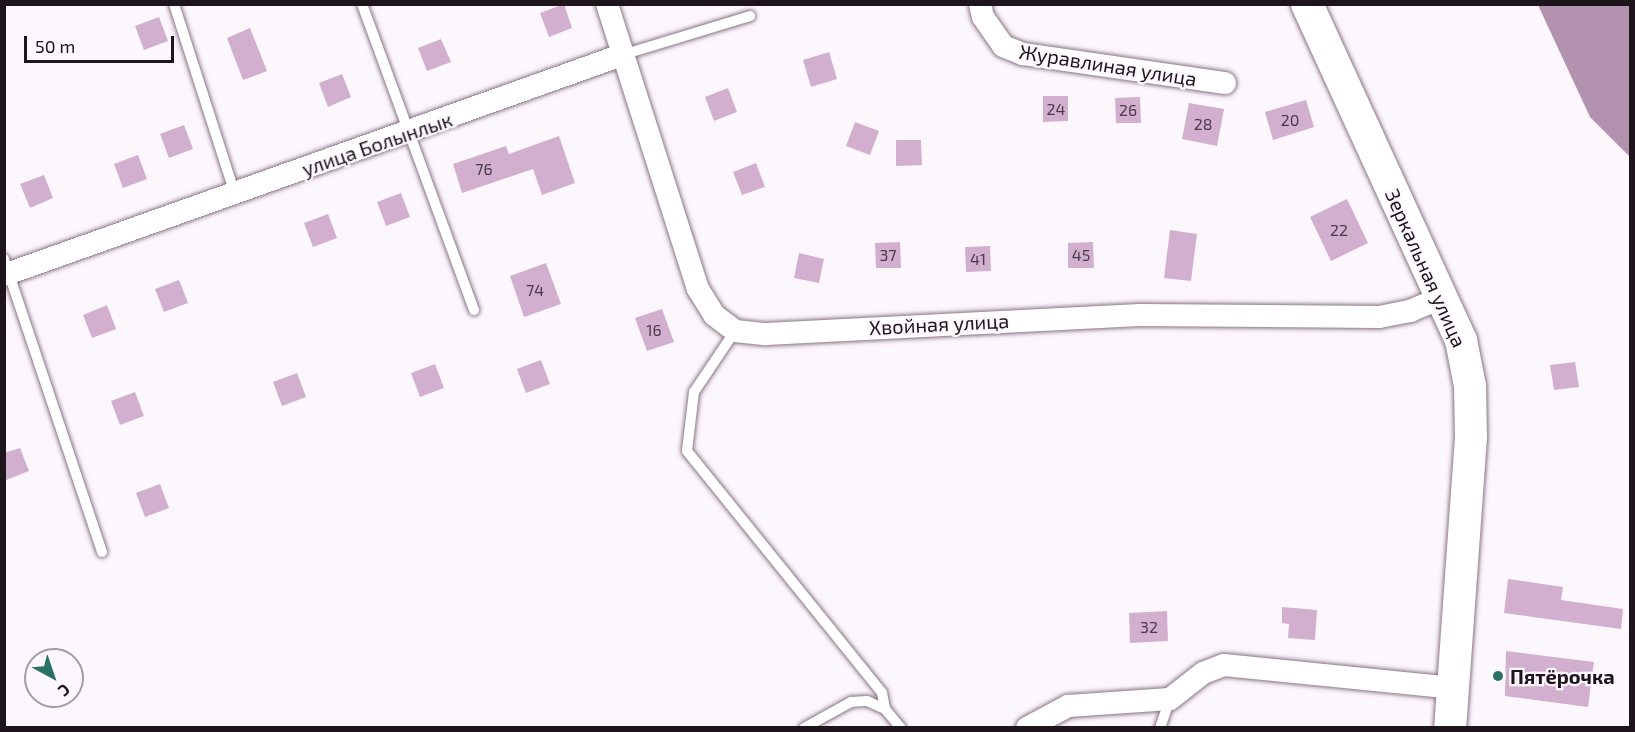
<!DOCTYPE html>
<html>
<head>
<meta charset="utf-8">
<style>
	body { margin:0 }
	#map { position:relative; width:1635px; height:732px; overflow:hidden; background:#fcf7fc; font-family:"Exo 2",sans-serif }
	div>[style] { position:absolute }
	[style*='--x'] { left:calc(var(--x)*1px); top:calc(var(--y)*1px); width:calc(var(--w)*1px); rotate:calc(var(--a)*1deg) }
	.water>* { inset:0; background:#b392af }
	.building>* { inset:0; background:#d2afce }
	.roads { filter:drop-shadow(0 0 2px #8a7487) drop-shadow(0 0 2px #8a7487) }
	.lane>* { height:10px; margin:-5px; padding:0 5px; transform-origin:5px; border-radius:5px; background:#fff }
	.street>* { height:22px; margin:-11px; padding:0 11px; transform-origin:11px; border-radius:11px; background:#fff }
	.secondary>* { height:32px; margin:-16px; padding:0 16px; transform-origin:16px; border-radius:16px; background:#fff }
	.dots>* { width:16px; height:16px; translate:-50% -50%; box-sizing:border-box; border:3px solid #fcf7fc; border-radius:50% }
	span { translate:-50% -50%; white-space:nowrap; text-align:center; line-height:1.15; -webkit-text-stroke:4.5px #fcf7fc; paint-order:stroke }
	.number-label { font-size:16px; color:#4a3b48 }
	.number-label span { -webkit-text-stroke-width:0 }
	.street-label { font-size:20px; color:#1d141c }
	.poi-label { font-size:20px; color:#1d141c; font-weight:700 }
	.left { translate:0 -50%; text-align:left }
	.frame { position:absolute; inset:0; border:6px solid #1d141c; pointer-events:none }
	.north { position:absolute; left:24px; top:648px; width:60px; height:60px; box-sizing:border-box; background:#fcf7fc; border:2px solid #a39ca2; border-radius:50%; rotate:140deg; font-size:16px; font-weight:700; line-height:24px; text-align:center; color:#1d141c }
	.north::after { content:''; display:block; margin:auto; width:21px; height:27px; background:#2b7064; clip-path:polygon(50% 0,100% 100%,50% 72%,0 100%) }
	.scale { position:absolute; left:24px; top:36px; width:150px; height:27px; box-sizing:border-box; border:3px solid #1d141c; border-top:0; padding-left:8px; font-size:18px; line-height:21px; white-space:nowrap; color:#1d141c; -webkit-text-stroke:4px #fcf7fc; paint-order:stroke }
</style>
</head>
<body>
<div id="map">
	<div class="water">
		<div style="clip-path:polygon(1538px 5px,1630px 5px,1630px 157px,1590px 117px)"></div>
	</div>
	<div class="building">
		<div style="clip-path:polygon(564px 4px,572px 28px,549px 37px,540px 13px)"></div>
		<div style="clip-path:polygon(159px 17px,168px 41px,144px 50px,135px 26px)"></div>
		<div style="clip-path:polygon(250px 28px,267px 71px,243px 80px,227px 38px)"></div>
		<div style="clip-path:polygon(441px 39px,451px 62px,427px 71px,418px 48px)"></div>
		<div style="clip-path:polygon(829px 52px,837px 79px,811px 87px,803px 60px)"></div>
		<div style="clip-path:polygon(342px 74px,351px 97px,328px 107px,319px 83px)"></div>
		<div style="clip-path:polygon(728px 88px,737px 112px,714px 121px,705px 97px)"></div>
		<div style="clip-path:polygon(1043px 96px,1068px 96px,1068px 121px,1043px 122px)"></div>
		<div style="clip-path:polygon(1140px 97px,1141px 123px,1116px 123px,1115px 98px)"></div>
		<div style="clip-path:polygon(1306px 100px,1314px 127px,1273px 140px,1265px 112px)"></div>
		<div style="clip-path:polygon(1189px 103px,1224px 109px,1217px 146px,1182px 139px)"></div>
		<div style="clip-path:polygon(855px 122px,879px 131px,870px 155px,846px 146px)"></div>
		<div style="clip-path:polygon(184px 125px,193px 149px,169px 158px,160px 134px)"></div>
		<div style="clip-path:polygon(559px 136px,575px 183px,542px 195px,533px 169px,462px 193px,453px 164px,506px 146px,509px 154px)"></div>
		<div style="clip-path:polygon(896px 140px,921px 140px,922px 165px,896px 166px)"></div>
		<div style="clip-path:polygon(138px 155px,147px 179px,123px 188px,114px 164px)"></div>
		<div style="clip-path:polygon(756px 163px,765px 187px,742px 195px,733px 172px)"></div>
		<div style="clip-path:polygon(44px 175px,53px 198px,30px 208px,20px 184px)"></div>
		<div style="clip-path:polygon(401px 193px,410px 217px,386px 226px,377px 202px)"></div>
		<div style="clip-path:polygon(1347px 199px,1368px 243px,1331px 261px,1310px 217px)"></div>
		<div style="clip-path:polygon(328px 214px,337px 238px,313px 247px,304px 223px)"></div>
		<div style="clip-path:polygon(1170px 230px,1197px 234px,1191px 281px,1164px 278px)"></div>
		<div style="clip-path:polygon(900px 242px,901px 268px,876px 268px,875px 243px)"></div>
		<div style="clip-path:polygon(1093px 242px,1094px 268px,1068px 268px,1068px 243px)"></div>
		<div style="clip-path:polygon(990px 246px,991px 271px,966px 272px,965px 247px)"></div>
		<div style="clip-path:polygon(799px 253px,824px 259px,819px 283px,794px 278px)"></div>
		<div style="clip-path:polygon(546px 263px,561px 304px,524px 317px,510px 276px)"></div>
		<div style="clip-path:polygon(179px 280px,188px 303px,164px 312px,155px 289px)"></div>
		<div style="clip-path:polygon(107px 305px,116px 329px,92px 338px,83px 315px)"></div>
		<div style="clip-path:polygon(662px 309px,674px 342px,647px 351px,635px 318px)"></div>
		<div style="clip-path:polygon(541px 360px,550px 384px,526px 393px,517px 369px)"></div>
		<div style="clip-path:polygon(1575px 362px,1579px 387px,1554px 390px,1550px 365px)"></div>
		<div style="clip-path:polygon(435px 364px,444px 388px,420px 397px,411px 373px)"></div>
		<div style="clip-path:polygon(297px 373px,306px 397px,282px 406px,273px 382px)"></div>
		<div style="clip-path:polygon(135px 392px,144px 416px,120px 425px,111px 401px)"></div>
		<div style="clip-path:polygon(20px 448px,29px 471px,4px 481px,4px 453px)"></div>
		<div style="clip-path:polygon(160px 484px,169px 508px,145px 517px,136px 493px)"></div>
		<div style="clip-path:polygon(1508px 579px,1563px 587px,1561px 600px,1623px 609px,1621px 629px,1504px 613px)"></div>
		<div style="clip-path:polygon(1282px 607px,1317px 610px,1315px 640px,1288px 638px,1289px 624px,1282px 623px)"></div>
		<div style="clip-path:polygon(1167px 611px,1168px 641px,1130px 643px,1129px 613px)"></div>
		<div style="clip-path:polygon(1506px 651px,1594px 662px,1588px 707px,1505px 696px)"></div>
	</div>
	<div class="roads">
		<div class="lane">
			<div style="--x:174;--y:4;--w:200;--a:72.2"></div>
			<div style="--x:362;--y:4;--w:326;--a:69.9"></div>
			<div style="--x:622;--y:55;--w:134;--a:-16.9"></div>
			<div style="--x:4;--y:259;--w:309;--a:71.5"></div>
			<div style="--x:735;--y:331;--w:73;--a:123.9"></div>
			<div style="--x:694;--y:392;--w:59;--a:96.8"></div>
			<div style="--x:687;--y:451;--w:311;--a:51.1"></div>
			<div style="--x:882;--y:693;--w:16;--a:79"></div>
			<div style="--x:804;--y:728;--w:54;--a:-29"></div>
			<div style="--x:851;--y:702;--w:16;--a:-4"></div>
			<div style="--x:867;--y:701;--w:20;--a:24"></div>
			<div style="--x:885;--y:709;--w:25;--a:50"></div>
			<div style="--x:1160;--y:728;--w:31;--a:-71"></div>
		</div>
		<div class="street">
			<div style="--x:607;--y:4;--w:299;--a:72.3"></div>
			<div style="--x:698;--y:289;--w:31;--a:58"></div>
			<div style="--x:714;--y:315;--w:26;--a:37"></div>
			<div style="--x:735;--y:331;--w:31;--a:6"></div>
			<div style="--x:766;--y:334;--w:374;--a:-2.9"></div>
			<div style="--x:1140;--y:315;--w:239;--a:0.5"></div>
			<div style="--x:1379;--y:317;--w:32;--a:-11"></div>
			<div style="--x:1410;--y:311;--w:36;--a:-23"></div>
			<div style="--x:980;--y:4;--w:13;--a:77"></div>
			<div style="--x:983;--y:17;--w:35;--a:55"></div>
			<div style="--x:1003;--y:46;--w:22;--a:22"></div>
			<div style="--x:1023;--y:54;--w:204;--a:8.2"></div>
			<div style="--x:4;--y:275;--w:656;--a:-19.6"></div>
			<div style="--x:1027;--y:728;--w:47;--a:-28.2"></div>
			<div style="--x:1068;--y:706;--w:102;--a:-3.9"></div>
			<div style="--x:1170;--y:699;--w:42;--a:-38.2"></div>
			<div style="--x:1203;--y:673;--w:22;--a:-21"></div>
			<div style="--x:1224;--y:665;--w:230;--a:5.7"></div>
		</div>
		<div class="secondary">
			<div style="--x:1307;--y:4;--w:370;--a:65.4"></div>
			<div style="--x:1461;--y:340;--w:47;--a:78.9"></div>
			<div style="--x:1470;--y:386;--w:51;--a:88.9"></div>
			<div style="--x:1471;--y:437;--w:292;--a:94.1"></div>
		</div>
	</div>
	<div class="dots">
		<div style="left:1498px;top:676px;background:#2b7064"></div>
	</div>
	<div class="number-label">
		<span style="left:1056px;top:109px">24</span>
		<span style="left:1128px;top:110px">26</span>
		<span style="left:1290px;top:120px">20</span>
		<span style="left:1203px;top:124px">28</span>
		<span style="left:484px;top:169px">76</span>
		<span style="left:1339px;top:230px">22</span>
		<span style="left:888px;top:255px">37</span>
		<span style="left:1081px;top:255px">45</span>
		<span style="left:978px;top:259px">41</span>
		<span style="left:535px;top:290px">74</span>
		<span style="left:654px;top:330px">16</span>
		<span style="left:1149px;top:627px">32</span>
	</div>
	<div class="street-label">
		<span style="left:1108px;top:65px;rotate:9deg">Журавлиная улица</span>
		<span style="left:377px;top:144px;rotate:-19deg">улица Болынлык</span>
		<span style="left:1426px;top:268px;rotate:66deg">Зеркальная улица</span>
		<span style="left:939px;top:324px;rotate:-3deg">Хвойная улица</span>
	</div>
	<div class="poi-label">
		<span class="left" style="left:1510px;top:676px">Пятёрочка</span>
	</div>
	<div class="frame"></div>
	<div class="north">С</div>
	<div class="scale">50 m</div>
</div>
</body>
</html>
